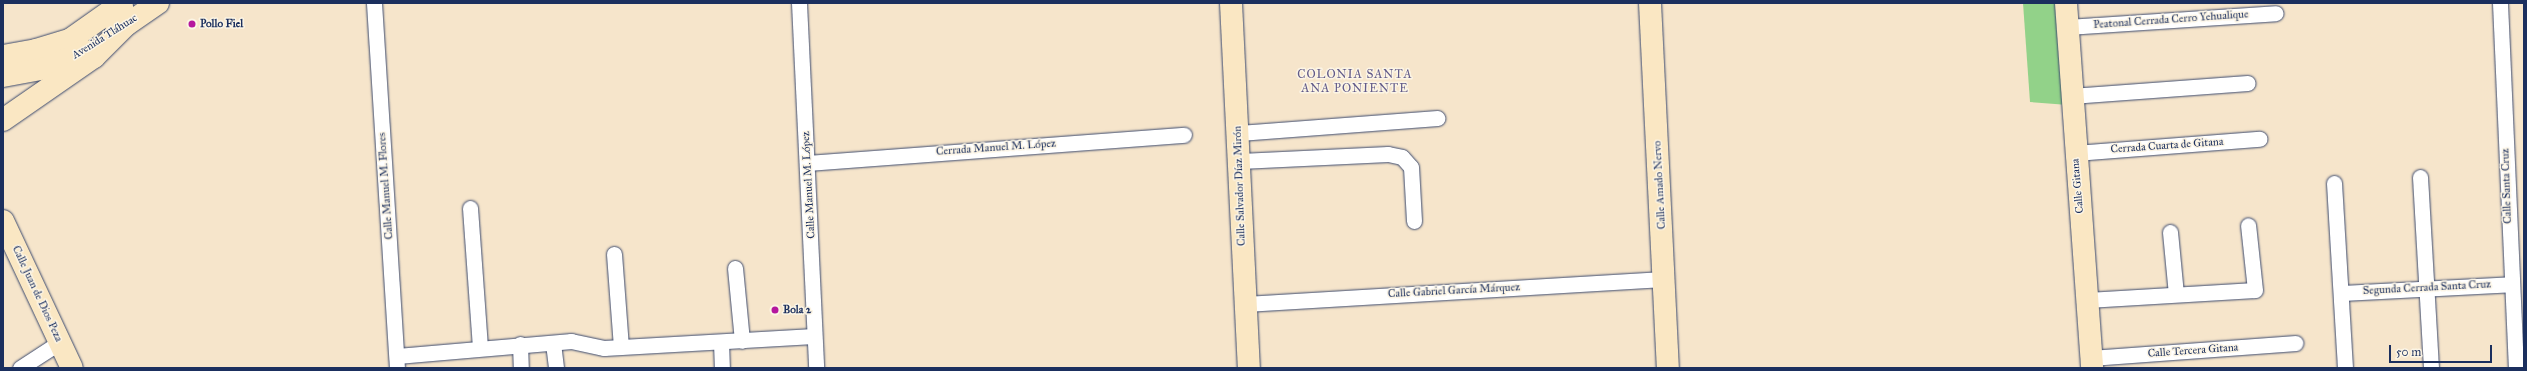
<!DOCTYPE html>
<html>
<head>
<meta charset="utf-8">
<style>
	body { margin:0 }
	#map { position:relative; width:2527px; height:371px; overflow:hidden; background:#f6e5cb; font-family:"IM FELL Great Primer",serif }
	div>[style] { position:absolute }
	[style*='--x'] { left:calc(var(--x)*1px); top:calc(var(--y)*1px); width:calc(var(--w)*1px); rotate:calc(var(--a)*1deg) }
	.green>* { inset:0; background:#92d289 }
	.roads { filter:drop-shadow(0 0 1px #3c4a6e) drop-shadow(0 0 1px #3c4a6e) }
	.street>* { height:15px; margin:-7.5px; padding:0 7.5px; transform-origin:7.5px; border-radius:7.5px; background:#fff }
	.secondary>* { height:22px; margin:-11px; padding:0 11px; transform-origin:11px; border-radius:11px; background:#fae7c3 }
	.dots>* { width:11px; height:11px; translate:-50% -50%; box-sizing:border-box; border:2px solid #fcf5e5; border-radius:50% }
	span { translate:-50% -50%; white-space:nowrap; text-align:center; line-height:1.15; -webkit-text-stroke:3px #fcf5e5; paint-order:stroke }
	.street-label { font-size:11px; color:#1b2f5e }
	.poi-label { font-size:11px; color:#1b2f5e; font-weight:700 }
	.left { translate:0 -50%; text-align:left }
	.neighbourhood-label { font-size:12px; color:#615a89; letter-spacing:1px }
	.frame { position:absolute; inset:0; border:4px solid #1b2f5e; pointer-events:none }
	.scale { position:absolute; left:2389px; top:345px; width:103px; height:18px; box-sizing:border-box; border:2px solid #1b2f5e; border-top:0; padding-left:5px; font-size:12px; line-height:14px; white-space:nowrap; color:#1b2f5e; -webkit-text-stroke:3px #fcf5e5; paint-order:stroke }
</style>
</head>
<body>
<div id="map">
	<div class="green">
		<div style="clip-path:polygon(2023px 3px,2056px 3px,2068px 105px,2030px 102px)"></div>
	</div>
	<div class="roads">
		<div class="street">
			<div style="--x:374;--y:3;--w:366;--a:86.4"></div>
			<div style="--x:799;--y:3;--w:365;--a:87.3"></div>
			<div style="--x:2500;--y:3;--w:365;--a:87.5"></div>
			<div style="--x:2067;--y:27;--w:209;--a:-3.8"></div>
			<div style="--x:2071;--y:96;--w:177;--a:-4.2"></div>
			<div style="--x:1239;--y:133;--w:199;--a:-4.3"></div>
			<div style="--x:2075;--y:153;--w:185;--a:-4.4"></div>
			<div style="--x:1240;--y:161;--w:148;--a:-2.7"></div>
			<div style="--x:1388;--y:154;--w:14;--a:12"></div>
			<div style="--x:1402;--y:157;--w:13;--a:48"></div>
			<div style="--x:1411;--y:167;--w:54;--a:86.8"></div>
			<div style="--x:808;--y:163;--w:377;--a:-4.3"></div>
			<div style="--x:2420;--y:177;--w:191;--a:86.7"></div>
			<div style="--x:2334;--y:183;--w:185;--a:86.6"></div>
			<div style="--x:470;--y:208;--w:140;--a:85.9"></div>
			<div style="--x:2170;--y:232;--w:62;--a:84.5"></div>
			<div style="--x:614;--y:254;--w:93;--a:85.7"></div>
			<div style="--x:735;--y:268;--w:73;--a:84.5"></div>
			<div style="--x:2342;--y:293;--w:169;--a:-3"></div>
			<div style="--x:2087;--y:300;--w:168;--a:-3.4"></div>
			<div style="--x:2255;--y:290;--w:65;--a:-96.1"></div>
			<div style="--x:1244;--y:304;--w:421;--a:-3.4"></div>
			<div style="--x:721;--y:342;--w:26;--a:88"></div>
			<div style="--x:553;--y:343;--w:25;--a:83"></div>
			<div style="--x:520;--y:344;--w:24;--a:88"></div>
			<div style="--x:397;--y:356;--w:175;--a:-4.9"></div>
			<div style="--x:571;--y:341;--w:34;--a:12"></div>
			<div style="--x:604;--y:348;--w:210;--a:-3.3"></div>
			<div style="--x:2091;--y:358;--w:205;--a:-4.2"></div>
			<div style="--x:20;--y:368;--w:48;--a:-33"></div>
		</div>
		<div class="secondary">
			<div style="--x:1231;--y:3;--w:365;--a:87.2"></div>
			<div style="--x:1650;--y:3;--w:365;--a:87.2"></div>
			<div style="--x:2066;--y:3;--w:366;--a:85.9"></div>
			<div style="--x:116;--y:32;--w:51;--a:-34.6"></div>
			<div style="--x:3;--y:56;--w:34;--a:-10"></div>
			<div style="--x:36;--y:50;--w:37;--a:-17"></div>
			<div style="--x:71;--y:39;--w:62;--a:-35.2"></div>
			<div style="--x:3;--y:76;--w:44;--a:-10.5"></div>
			<div style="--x:46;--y:68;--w:43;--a:-23.6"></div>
			<div style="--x:3;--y:120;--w:111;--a:-34.7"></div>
			<div style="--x:94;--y:57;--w:47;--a:-45"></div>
			<div style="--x:127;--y:24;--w:21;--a:-107"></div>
			<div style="--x:3;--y:221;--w:162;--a:64.9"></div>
		</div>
	</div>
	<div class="dots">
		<div style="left:192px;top:24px;background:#b5179e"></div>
		<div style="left:775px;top:310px;background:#b5179e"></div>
	</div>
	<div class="street-label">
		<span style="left:2171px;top:20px;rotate:-4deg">Peatonal Cerrada Cerro Yehualique</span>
		<span style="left:105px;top:37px;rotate:-32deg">Avenida Tláhuac</span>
		<span style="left:2167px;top:146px;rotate:-4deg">Cerrada Cuarta de Gitana</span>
		<span style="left:996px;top:148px;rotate:-4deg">Cerrada Manuel M. López</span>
		<span style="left:809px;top:185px;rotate:-93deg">Calle Manuel M. López</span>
		<span style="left:1660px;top:185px;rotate:-93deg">Calle Amado Nervo</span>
		<span style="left:386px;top:186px;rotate:-94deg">Calle Manuel M. Flores</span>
		<span style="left:1240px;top:186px;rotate:-92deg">Calle Salvador Díaz Mirón</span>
		<span style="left:2078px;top:186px;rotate:-95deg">Calle Gitana</span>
		<span style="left:2507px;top:186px;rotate:-92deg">Calle Santa Cruz</span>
		<span style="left:2427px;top:288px;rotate:-3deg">Segunda Cerrada Santa Cruz</span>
		<span style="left:1454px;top:291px;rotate:-3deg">Calle Gabriel García Márquez</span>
		<span style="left:37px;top:294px;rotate:65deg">Calle Juan de Dios Peza</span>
		<span style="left:2193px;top:351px;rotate:-4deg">Calle Tercera Gitana</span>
	</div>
	<div class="poi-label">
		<span class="left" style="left:200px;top:24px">Pollo Fiel</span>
		<span class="left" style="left:783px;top:310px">Bola 2</span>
	</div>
	<div class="neighbourhood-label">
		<span style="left:1355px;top:82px">COLONIA SANTA<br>ANA PONIENTE</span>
	</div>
	<div class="frame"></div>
	<div class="scale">50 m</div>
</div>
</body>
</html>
